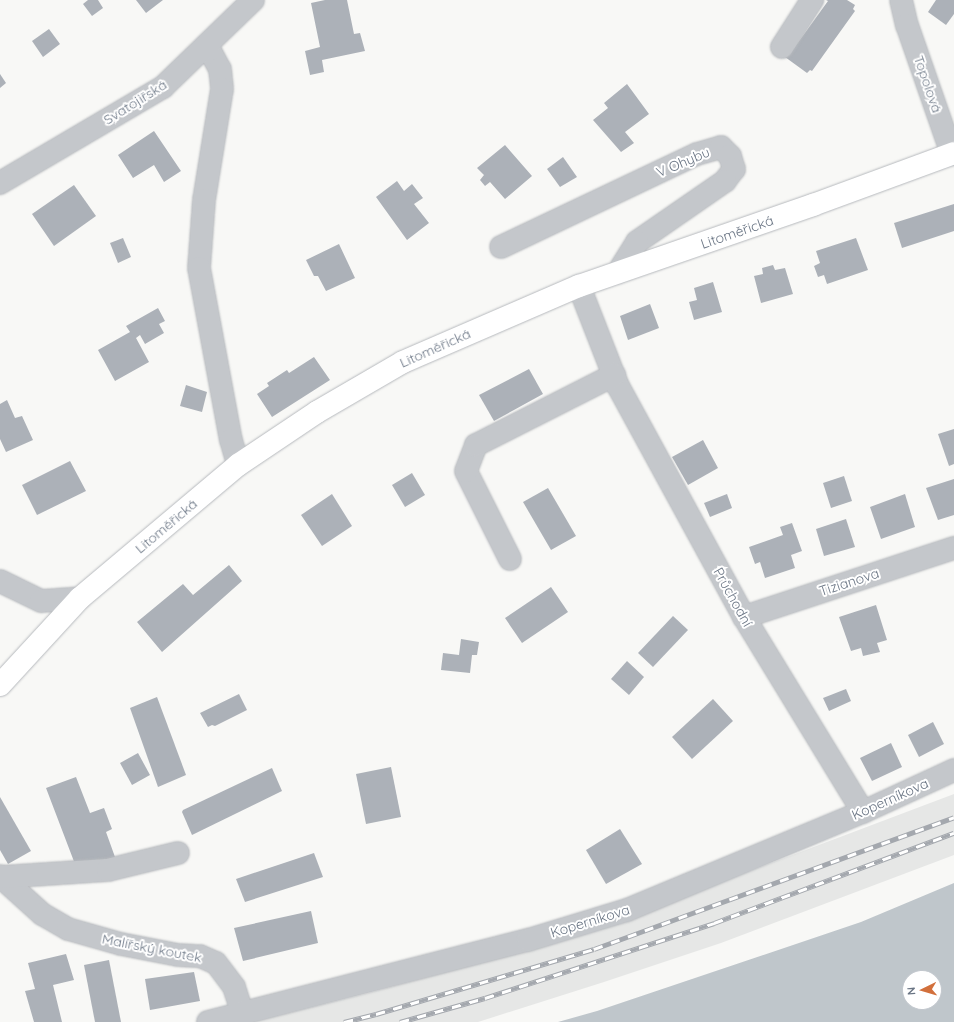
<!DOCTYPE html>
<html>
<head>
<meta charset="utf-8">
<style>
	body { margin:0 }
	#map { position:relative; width:954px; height:1022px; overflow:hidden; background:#f8f8f6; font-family:Quicksand,sans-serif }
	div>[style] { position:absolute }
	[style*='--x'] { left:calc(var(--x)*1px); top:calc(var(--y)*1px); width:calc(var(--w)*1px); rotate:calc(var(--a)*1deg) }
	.built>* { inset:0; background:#e6e7e6 }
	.water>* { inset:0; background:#bfc6cb }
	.building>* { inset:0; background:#acb1b8 }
	.roads { filter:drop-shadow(0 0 1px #b6b9bd) drop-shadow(0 0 1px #b6b9bd) }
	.minor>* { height:22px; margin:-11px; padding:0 11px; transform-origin:11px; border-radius:11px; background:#c4c7cb }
	.major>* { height:22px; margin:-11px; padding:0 11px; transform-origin:11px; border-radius:11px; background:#fff }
	.rail>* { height:4.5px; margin-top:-2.25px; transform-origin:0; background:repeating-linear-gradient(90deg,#fff 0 9px,#a4a8ae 0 18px); box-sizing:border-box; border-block:1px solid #a4a8ae }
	span { translate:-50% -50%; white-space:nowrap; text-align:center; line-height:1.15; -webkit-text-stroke:4px #fff; paint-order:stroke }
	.street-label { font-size:14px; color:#6a7584 }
	.north { position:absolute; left:902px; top:970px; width:40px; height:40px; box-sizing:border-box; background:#fff; border:1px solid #c3c8ce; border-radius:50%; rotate:265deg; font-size:11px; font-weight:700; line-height:16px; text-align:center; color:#6a7584 }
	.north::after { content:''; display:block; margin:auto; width:14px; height:18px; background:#d2703c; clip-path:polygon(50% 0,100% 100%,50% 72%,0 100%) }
</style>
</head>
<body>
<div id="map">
	<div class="built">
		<div style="clip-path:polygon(954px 794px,954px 855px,721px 943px,604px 982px,478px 1022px,252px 1022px,369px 993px,475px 964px,702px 889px)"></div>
	</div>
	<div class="water">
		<div style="clip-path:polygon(evenodd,954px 883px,954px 1022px,558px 1022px,597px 1011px,861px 922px,954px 883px,910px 978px,934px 978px,934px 1002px,910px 1002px,910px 978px)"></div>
	</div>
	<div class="building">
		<div style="clip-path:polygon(88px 0,98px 0,103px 8px,92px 16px,83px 4px)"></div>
		<div style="clip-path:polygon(136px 0,163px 0,146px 13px)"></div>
		<div style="clip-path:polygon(325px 0,347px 0,354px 34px,360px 33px,365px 51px,322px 60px,324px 72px,310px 75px,305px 51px,320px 47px,311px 3px)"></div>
		<div style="clip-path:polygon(826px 0,847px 0,855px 5px,853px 9px,855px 11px,812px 71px,810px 70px,807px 73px,785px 57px,794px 48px,828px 1px)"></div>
		<div style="clip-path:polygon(936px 0,954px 0,954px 14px,946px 25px,928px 12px)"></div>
		<div style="clip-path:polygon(49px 29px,60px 44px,43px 57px,32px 41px)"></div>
		<div style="clip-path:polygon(0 74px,6px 83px,0 88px)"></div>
		<div style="clip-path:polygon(627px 84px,649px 114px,625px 132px,634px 143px,621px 152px,593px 120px,608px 108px,604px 103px)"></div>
		<div style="clip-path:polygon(154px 131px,181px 171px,164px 182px,154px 165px,133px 178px,118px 155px)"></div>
		<div style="clip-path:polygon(505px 145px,532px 176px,505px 199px,490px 182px,485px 186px,480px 180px,484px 175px,477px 168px)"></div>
		<div style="clip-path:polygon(563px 157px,577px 177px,560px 187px,547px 169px)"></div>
		<div style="clip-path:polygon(397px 181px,404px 191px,412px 184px,423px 198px,414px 204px,429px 223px,407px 240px,376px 197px)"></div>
		<div style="clip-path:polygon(74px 185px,96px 216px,54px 246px,32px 214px)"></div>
		<div style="clip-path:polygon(954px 204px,954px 231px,902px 248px,894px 223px)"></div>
		<div style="clip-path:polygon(123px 238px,131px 257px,118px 263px,110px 243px)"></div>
		<div style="clip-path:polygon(856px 238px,868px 270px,827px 284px,824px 275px,818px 277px,814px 266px,820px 263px,816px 251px)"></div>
		<div style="clip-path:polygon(339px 244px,355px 278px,326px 291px,318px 276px,314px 276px,306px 260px)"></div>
		<div style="clip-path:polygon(773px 265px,775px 270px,785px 268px,793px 294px,761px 303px,754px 276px,763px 274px,762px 268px)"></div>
		<div style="clip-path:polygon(713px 282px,722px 312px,694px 320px,689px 302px,697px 300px,694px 288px)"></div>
		<div style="clip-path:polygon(650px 304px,659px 328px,628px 340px,620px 316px)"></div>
		<div style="clip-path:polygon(158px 308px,165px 321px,159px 324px,164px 333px,145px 344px,140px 335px,136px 338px,149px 362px,115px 381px,98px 350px,130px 332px,126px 326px)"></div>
		<div style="clip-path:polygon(314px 357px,330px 380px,272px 417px,257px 394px,269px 386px,267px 383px,287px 370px,289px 373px)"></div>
		<div style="clip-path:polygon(529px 369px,543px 394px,494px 421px,479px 395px)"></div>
		<div style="clip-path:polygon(186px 385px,207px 392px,202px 412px,180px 406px)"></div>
		<div style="clip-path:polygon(7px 400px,15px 418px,22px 416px,33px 440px,6px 452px,0 439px,0 404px)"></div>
		<div style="clip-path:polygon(954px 429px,954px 464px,949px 466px,938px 434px)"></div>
		<div style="clip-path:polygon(703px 440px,718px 468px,688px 485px,672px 457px)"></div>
		<div style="clip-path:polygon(70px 461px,86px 491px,37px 515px,22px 485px)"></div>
		<div style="clip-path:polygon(412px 473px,425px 495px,405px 507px,392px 485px)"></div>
		<div style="clip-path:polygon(844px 476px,852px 501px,831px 508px,823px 483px)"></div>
		<div style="clip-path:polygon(954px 479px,954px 515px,938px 520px,926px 488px)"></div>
		<div style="clip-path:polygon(548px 488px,576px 536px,551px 550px,523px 502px)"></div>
		<div style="clip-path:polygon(332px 494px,352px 526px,322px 546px,301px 515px)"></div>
		<div style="clip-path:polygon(727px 494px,732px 508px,710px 517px,704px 503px)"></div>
		<div style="clip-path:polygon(905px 494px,915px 527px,881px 539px,870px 507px)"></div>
		<div style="clip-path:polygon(846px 519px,855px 547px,824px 556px,816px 529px)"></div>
		<div style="clip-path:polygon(792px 523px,802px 551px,791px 555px,795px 568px,765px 578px,760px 562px,755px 564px,749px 547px,783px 535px,780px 527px)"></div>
		<div style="clip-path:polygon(229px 565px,242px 581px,162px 652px,137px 622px,183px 584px,193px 595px)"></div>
		<div style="clip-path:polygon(551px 587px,568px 612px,522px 643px,505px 618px)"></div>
		<div style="clip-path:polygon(876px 605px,887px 640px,877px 643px,880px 652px,863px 656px,861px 648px,851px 651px,839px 617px)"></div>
		<div style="clip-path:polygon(673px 616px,688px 630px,653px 667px,638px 653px)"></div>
		<div style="clip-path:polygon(461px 639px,479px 642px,477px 655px,472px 655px,470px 673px,441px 670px,443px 653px,459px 655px)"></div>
		<div style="clip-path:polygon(627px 661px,644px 677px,629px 695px,611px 679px)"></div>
		<div style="clip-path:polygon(846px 689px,851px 701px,829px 711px,823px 698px)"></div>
		<div style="clip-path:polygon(239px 694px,247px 710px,215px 726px,212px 725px,208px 727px,200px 713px)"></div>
		<div style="clip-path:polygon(157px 697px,186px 775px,158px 787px,130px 708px)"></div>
		<div style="clip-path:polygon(713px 699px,733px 721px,692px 759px,672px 737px)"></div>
		<div style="clip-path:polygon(933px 722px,944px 744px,919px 757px,908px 735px)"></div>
		<div style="clip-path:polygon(891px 743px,902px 767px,872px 781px,860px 758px)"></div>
		<div style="clip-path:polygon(138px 753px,150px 775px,132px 785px,120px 763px)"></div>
		<div style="clip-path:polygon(391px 767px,401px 817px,366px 824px,356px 774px)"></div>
		<div style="clip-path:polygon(272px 768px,282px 791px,192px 835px,182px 812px,183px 810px)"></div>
		<div style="clip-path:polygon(76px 777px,90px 813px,104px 808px,112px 829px,106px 832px,115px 857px,78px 872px,46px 788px)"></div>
		<div style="clip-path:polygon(0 797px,31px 851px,8px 864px,0 850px)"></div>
		<div style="clip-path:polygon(620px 829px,642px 864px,606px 884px,586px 850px)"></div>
		<div style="clip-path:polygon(314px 853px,323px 877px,245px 902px,236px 879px)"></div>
		<div style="clip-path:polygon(311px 911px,318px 943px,243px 961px,234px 928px)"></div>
		<div style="clip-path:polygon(66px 954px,74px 980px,53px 985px,62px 1022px,34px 1022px,25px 991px,35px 989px,28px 963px)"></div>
		<div style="clip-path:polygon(109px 960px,121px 1022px,95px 1022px,84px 965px)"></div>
		<div style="clip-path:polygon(194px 972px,200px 1001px,150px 1010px,145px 979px)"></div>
	</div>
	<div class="roads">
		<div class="minor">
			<div style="--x:901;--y:0;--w:26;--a:77"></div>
			<div style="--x:907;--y:25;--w:137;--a:70.8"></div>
			<div style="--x:207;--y:45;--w:27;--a:62"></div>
			<div style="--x:220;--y:69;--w:20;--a:84"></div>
			<div style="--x:222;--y:89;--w:112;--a:99.2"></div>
			<div style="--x:204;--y:200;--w:68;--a:94.2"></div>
			<div style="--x:199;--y:268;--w:175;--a:79.5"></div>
			<div style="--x:231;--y:440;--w:26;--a:74"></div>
			<div style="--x:782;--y:47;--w:56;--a:-57.4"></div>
			<div style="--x:0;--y:183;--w:189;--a:-30.5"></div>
			<div style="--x:163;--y:87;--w:125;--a:-44"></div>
			<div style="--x:501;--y:247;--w:217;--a:-25.4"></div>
			<div style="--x:697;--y:154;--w:25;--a:-16"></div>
			<div style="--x:721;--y:147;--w:13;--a:45"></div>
			<div style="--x:730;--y:156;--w:14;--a:73"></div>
			<div style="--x:734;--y:169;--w:15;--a:127"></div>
			<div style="--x:725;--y:181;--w:107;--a:145.3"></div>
			<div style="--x:637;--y:242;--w:36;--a:122"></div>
			<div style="--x:579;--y:286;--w:107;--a:68.7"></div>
			<div style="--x:618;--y:386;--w:263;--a:61.4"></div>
			<div style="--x:744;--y:617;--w:228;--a:58.6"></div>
			<div style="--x:510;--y:559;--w:98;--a:-116.6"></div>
			<div style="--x:466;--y:471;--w:28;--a:-69"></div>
			<div style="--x:476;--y:445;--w:155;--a:-26.9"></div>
			<div style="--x:0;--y:581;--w:46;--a:26"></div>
			<div style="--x:41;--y:601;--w:39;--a:-4"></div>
			<div style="--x:744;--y:617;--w:221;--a:-18.2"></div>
			<div style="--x:0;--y:876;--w:57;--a:42.1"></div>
			<div style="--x:42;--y:914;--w:30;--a:30"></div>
			<div style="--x:68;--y:929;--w:55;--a:15.8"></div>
			<div style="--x:121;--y:944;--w:58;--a:10.9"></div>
			<div style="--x:178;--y:955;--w:22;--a:3"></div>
			<div style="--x:200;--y:956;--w:17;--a:24"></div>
			<div style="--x:216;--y:963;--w:30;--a:53"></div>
			<div style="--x:234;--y:987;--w:28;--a:72"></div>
			<div style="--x:1;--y:877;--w:107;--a:-3.7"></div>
			<div style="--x:108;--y:870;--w:72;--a:-13.7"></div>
			<div style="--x:208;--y:1022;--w:330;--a:-14.4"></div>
			<div style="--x:528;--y:940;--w:103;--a:-16.9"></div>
			<div style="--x:627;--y:910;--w:256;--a:-22.6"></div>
			<div style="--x:863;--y:812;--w:100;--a:-24.8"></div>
		</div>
		<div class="major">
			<div style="--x:0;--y:685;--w:118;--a:-47.4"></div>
			<div style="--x:80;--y:598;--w:207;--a:-40.1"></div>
			<div style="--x:238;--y:465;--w:95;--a:-33.9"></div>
			<div style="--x:317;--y:412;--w:99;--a:-30.2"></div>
			<div style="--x:403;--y:362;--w:192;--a:-23.4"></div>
			<div style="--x:579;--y:286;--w:248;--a:-19.1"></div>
			<div style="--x:813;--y:205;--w:150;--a:-20.2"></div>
		</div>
	</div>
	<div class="rail">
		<div style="--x:344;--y:1022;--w:33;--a:-14"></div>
		<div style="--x:376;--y:1014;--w:227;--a:-16.6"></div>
		<div style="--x:594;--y:949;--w:383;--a:-20.1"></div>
		<div style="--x:400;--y:1022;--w:88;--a:-15.8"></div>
		<div style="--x:485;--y:998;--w:241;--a:-18.1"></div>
		<div style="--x:714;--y:923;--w:256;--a:-20.6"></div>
	</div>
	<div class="street-label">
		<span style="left:928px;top:84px;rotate:71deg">Topolová</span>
		<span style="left:135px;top:102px;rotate:-32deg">Svatojiřská</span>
		<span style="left:683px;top:162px;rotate:-23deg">V Ohybu</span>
		<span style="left:737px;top:232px;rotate:-19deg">Litoměřická</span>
		<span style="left:435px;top:348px;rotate:-24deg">Litoměřická</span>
		<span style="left:166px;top:526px;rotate:-40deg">Litoměřická</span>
		<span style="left:849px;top:582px;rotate:-18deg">Tizianova</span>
		<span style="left:733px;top:597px;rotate:61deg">Průchodní</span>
		<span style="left:890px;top:799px;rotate:-24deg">Koperníkova</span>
		<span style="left:590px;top:921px;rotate:-17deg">Koperníkova</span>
		<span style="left:152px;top:948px;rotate:11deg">Malířský koutek</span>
	</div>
	<div class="north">N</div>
</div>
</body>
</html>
